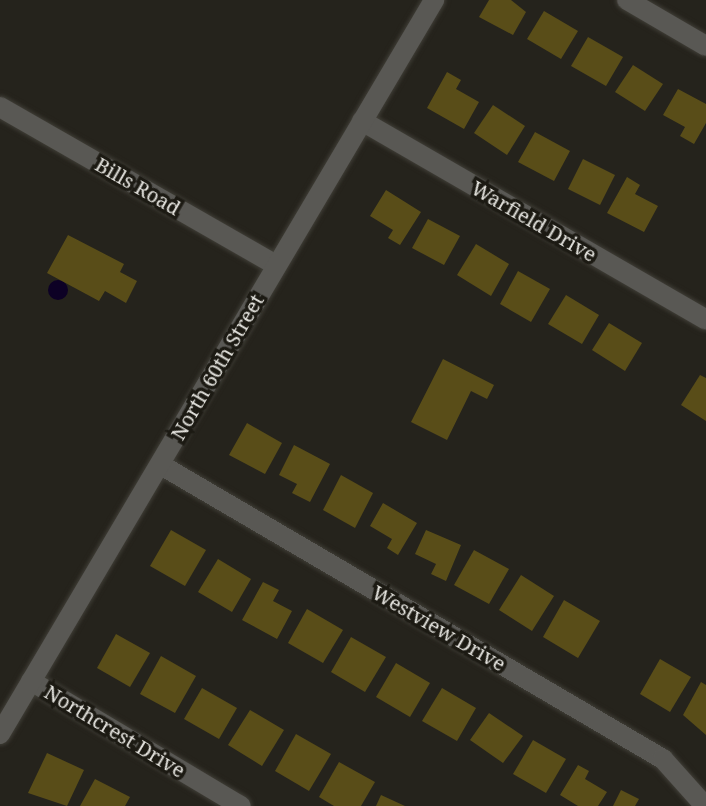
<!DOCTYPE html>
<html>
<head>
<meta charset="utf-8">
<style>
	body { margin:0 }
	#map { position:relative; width:706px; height:806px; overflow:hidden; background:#25231c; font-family:"Noto Serif",serif }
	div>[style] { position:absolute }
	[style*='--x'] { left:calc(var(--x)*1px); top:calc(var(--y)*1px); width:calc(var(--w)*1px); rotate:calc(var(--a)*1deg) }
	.water>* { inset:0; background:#0d0125 }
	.round { border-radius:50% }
	.building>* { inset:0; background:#594d18 }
	.roads { filter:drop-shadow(0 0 2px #403e37) drop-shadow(0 0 2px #403e37) }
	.minor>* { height:20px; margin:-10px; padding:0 10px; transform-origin:10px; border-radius:10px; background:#595854 }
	span { translate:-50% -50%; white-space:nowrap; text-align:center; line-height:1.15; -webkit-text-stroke:7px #1c1a13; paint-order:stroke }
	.street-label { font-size:20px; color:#e4e3de }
</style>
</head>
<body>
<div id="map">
	<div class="water">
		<div class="round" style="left:48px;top:280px;width:20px;height:20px"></div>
	</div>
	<div class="building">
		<div style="clip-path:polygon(489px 0,511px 0,526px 12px,513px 35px,479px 17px)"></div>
		<div style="clip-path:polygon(544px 11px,578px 31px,561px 59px,527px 39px)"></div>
		<div style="clip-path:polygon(588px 37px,623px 57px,606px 86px,571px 66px)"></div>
		<div style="clip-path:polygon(633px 65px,663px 84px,645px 111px,615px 92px)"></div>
		<div style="clip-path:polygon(447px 72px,461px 80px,456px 89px,479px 102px,464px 129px,427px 108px)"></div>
		<div style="clip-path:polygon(678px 89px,706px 104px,706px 123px,694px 144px,680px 136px,685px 127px,663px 115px)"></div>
		<div style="clip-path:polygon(493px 105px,525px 126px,507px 155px,474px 133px)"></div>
		<div style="clip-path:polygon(535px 132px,570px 151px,554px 181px,518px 162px)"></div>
		<div style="clip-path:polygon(583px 159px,615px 175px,600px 205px,568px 189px)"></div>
		<div style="clip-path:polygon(627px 177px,640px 185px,635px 194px,658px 206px,644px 232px,607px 213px)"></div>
		<div style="clip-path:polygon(386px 190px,421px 212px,400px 245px,388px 238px,393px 230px,370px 216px)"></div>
		<div style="clip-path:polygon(428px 219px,460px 236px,444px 265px,412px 248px)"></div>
		<div style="clip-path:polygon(68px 235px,124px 264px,120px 272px,137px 281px,126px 303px,105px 291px,99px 301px,47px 273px)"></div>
		<div style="clip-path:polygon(476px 244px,509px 264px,491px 296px,457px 275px)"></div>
		<div style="clip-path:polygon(518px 271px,550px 289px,531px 322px,500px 304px)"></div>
		<div style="clip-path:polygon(566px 295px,599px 315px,582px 344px,548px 324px)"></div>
		<div style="clip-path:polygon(609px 323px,642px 343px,625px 371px,592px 350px)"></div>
		<div style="clip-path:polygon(443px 359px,494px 385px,487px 399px,471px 391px,447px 440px,411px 422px)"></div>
		<div style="clip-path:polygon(700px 375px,706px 378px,706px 421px,681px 405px)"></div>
		<div style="clip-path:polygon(247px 423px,282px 443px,265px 474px,229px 455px)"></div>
		<div style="clip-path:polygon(294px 445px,330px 464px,310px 502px,292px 493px,297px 484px,279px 475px)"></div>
		<div style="clip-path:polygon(341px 475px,373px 493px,355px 528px,323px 510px)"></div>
		<div style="clip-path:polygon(383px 503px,417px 523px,398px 555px,387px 548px,392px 539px,370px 526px)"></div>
		<div style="clip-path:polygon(171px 530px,206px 550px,185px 586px,150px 566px)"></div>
		<div style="clip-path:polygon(426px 530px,461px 545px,446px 581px,431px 574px,436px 564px,415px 554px)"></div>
		<div style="clip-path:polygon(474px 550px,509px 569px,489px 604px,454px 585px)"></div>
		<div style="clip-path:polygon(218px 559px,251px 579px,232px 612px,198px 592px)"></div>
		<div style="clip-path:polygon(521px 575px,554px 596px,532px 631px,499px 610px)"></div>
		<div style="clip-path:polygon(263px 582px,279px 590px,273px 601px,292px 611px,277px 639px,242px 620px)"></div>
		<div style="clip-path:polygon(564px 600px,600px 621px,578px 658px,543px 637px)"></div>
		<div style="clip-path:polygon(307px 609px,343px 630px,323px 663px,288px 643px)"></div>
		<div style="clip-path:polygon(116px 634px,150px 653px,130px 687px,97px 668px)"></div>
		<div style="clip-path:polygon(351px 637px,386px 657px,365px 692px,331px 672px)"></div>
		<div style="clip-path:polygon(161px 656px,196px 676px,175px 713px,140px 694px)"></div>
		<div style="clip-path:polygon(660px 659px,691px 677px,670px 712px,640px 694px)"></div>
		<div style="clip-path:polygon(396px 663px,430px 683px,410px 717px,376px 697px)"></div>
		<div style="clip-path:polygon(701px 682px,706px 685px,706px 735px,683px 715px)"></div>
		<div style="clip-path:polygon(202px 688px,237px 708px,219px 739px,184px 719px)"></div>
		<div style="clip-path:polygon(442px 688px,476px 708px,457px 741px,422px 721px)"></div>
		<div style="clip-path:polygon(250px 710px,284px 730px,262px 766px,228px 745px)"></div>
		<div style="clip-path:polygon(489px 713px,523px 736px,503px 763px,470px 740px)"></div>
		<div style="clip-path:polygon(296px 734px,331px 754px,309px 791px,275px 771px)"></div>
		<div style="clip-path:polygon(533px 740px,566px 759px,546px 793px,513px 774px)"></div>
		<div style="clip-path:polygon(47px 753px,84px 770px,67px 806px,28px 793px)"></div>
		<div style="clip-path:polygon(339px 762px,375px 782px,361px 806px,334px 806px,319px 797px)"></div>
		<div style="clip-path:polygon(578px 765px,589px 771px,585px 779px,607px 792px,598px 806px,578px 806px,560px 795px)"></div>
		<div style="clip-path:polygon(95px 779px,130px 797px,125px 806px,80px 806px)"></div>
		<div style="clip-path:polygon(621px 790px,639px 799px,635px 806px,613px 806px)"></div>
		<div style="clip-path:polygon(381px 795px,405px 806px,376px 806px)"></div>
	</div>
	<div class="roads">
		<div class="minor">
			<div style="--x:627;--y:0;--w:91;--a:30.2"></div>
			<div style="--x:0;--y:107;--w:318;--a:29.8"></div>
			<div style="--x:362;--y:121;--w:397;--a:30"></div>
			<div style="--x:161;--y:465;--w:582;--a:30.36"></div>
			<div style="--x:663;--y:759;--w:63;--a:48.2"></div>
			<div style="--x:31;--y:681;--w:244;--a:30.8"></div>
			<div style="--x:0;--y:734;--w:853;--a:-59.4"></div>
		</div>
	</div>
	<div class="street-label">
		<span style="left:138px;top:186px;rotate:30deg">Bills Road</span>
		<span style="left:534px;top:221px;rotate:30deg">Warfield Drive</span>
		<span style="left:217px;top:367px;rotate:-60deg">North 60th Street</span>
		<span style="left:439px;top:628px;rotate:30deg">Westview Drive</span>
		<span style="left:115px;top:731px;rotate:31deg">Northcrest Drive</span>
	</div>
</div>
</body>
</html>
